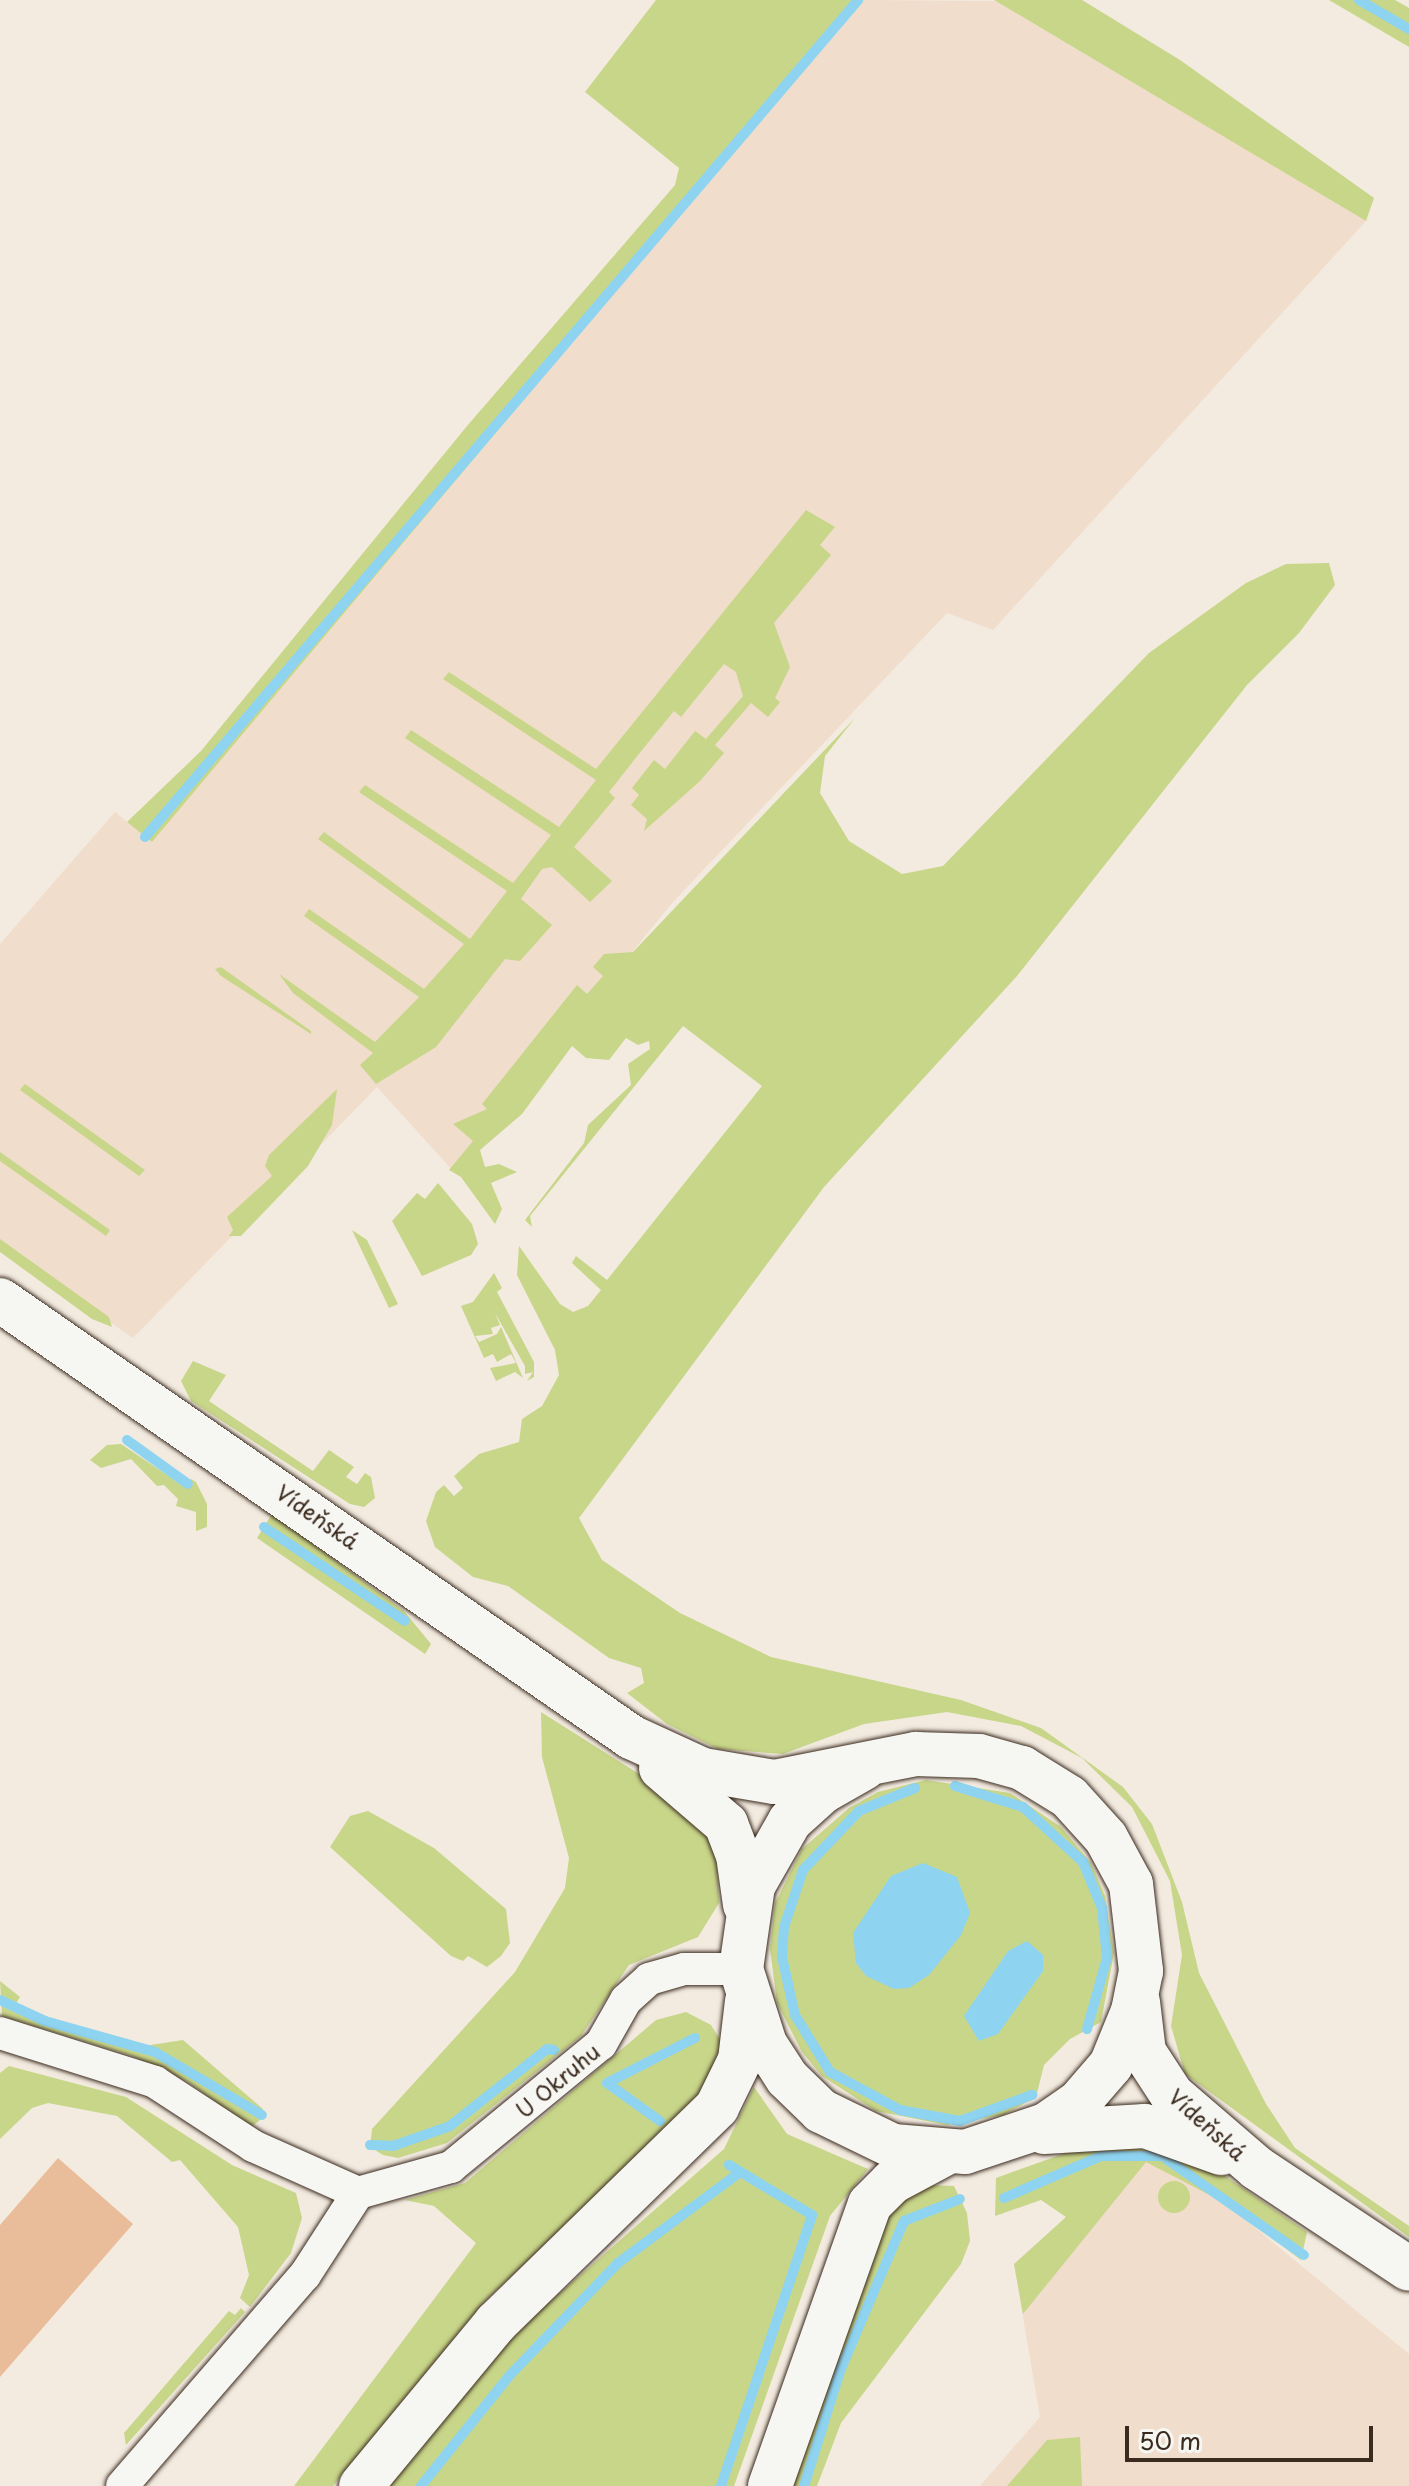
<!DOCTYPE html>
<html>
<head>
<meta charset="utf-8">
<style>
	body { margin:0 }
	#map { position:relative; width:1409px; height:2486px; overflow:hidden; background:#f3ebe0; font-family:"Playpen Sans",sans-serif }
	div>[style] { position:absolute }
	[style*='--x'] { left:calc(var(--x)*1px); top:calc(var(--y)*1px); width:calc(var(--w)*1px); rotate:calc(var(--a)*1deg) }
	.built>* { inset:0; background:#f0ddcb }
	.green>* { inset:0; background:#c8d689 }
	.round { border-radius:50% }
	.water>* { inset:0; background:#8ed4f0 }
	.stream>* { height:10px; margin:-5px; padding:0 5px; transform-origin:5px; border-radius:5px; background:#8ed4f0 }
	.building>* { inset:0; background:#e9bd99 }
	.roads { filter:drop-shadow(0 0 2px #3b2a1e) drop-shadow(0 0 2px #3b2a1e) }
	.street>* { height:32px; margin:-16px; padding:0 16px; transform-origin:16px; border-radius:16px; background:#f6f6f2 }
	.secondary>* { height:44px; margin:-22px; padding:0 22px; transform-origin:22px; border-radius:22px; background:#f6f6f2 }
	.highway>* { height:44px; margin:-22px; padding:0 22px; transform-origin:22px; border-radius:22px; background:#f6f6f2 }
	span { translate:-50% -50%; white-space:nowrap; text-align:center; line-height:1.15; -webkit-text-stroke:6px #f6f6f2; paint-order:stroke }
	.street-label { font-size:22px; color:#3b2a1e }
	.scale { position:absolute; left:1125px; top:2426px; width:248px; height:36px; box-sizing:border-box; border:4px solid #3b2a1e; border-top:0; padding-left:10px; font-size:24px; line-height:28px; white-space:nowrap; color:#3b2a1e; -webkit-text-stroke:6px #f6f6f2; paint-order:stroke }
</style>
</head>
<body>
<div id="map">
	<div class="built">
		<div style="clip-path:polygon(859px 0,996px 1px,1366px 221px,993px 630px,947px 613px,672px 903px,454px 1172px,377px 1087px,133px 1338px,0 1246px,0 944px,115px 812px,152px 842px)"></div>
		<div style="clip-path:polygon(1105px 2158px,1157px 2163px,1225px 2203px,1409px 2354px,1409px 2486px,980px 2486px,1040px 2417px,1014px 2264px,1067px 2218px)"></div>
	</div>
	<div class="green">
		<div style="clip-path:polygon(656px 0,859px 0,152px 842px,127px 822px,201px 751px,467px 426px,675px 185px,679px 168px,585px 92px)"></div>
		<div style="clip-path:polygon(994px 0,1082px 0,1180px 60px,1374px 198px,1366px 221px)"></div>
		<div style="clip-path:polygon(1329px 0,1395px 0,1409px 8px,1409px 47px)"></div>
		<div style="clip-path:polygon(806px 510px,835px 527px,820px 545px,831px 555px,774px 623px,790px 667px,775px 698px,780px 702px,768px 717px,751px 703px,715px 745px,724px 753px,700px 781px,644px 831px,647px 819px,631px 805px,639px 795px,632px 788px,654px 760px,665px 769px,695px 731px,706px 739px,743px 696px,736px 672px,724px 664px,681px 717px,674px 711px,642px 750px,609px 792px,615px 798px,574px 847px,612px 881px,590px 902px,552px 867px,542px 869px,521px 899px,552px 925px,520px 961px,505px 959px,436px 1047px,376px 1084px,360px 1065px,373px 1053px,293px 993px,279px 974px,375px 1042px,419px 997px,304px 916px,309px 909px,424px 989px,464px 944px,318px 839px,324px 832px,470px 939px,507px 891px,359px 792px,365px 785px,513px 883px,551px 835px,405px 738px,411px 730px,559px 827px,596px 780px,443px 679px,449px 672px,596px 769px)"></div>
		<div style="clip-path:polygon(1329px 563px,1335px 585px,1299px 633px,1247px 685px,1017px 976px,824px 1187px,579px 1518px,602px 1560px,680px 1613px,771px 1657px,961px 1700px,1041px 1728px,1123px 1787px,1152px 1824px,1182px 1902px,1199px 1973px,1266px 2104px,1295px 2148px,1409px 2226px,1409px 2237px,1185px 2074px,1171px 2026px,1182px 1955px,1170px 1881px,1132px 1807px,1082px 1758px,1021px 1726px,947px 1712px,864px 1724px,783px 1754px,718px 1749px,667px 1724px,627px 1693px,644px 1683px,641px 1668px,609px 1658px,508px 1586px,473px 1577px,435px 1547px,426px 1521px,436px 1492px,444px 1485px,454px 1496px,463px 1488px,454px 1476px,479px 1454px,519px 1442px,522px 1419px,542px 1406px,559px 1375px,555px 1350px,517px 1275px,519px 1246px,560px 1304px,573px 1312px,588px 1306px,601px 1290px,572px 1263px,576px 1256px,607px 1280px,762px 1086px,683px 1026px,530px 1216px,532px 1227px,525px 1220px,584px 1143px,588px 1125px,631px 1085px,628px 1064px,650px 1049px,649px 1041px,638px 1045px,626px 1038px,609px 1060px,586px 1058px,572px 1046px,522px 1114px,480px 1150px,485px 1167px,499px 1164px,517px 1172px,491px 1183px,502px 1209px,495px 1224px,461px 1177px,449px 1170px,473px 1141px,453px 1124px,487px 1109px,482px 1104px,577px 985px,587px 994px,603px 976px,593px 967px,604px 954px,633px 952px,855px 718px,825px 756px,820px 793px,849px 841px,902px 874px,943px 866px,1149px 653px,1246px 583px,1286px 564px)"></div>
		<div style="clip-path:polygon(221px 967px,311px 1031px,311px 1034px,221px 976px,215px 969px)"></div>
		<div style="clip-path:polygon(25px 1084px,145px 1170px,139px 1176px,20px 1090px)"></div>
		<div style="clip-path:polygon(337px 1089px,332px 1125px,308px 1166px,241px 1236px,229px 1236px,233px 1230px,227px 1217px,272px 1176px,265px 1166px,269px 1155px)"></div>
		<div style="clip-path:polygon(0 1152px,110px 1230px,106px 1236px,0 1161px)"></div>
		<div style="clip-path:polygon(438px 1183px,472px 1224px,478px 1244px,471px 1255px,422px 1276px,392px 1221px,417px 1193px,425px 1199px)"></div>
		<div style="clip-path:polygon(352px 1230px,367px 1240px,398px 1304px,389px 1308px)"></div>
		<div style="clip-path:polygon(0 1239px,109px 1317px,112px 1327px,92px 1319px,0 1252px)"></div>
		<div style="clip-path:polygon(494px 1273px,502px 1288px,497px 1292px,534px 1362px,534px 1377px,527px 1381px,533px 1372px,525px 1374px,525px 1366px,495px 1313px,500px 1325px,491px 1328px,493px 1334px,475px 1336px,479px 1342px,497px 1334px,501px 1327px,523px 1378px,515px 1372px,496px 1381px,490px 1368px,516px 1363px,511px 1354px,497px 1362px,493px 1354px,484px 1358px,461px 1306px,473px 1302px)"></div>
		<div style="clip-path:polygon(193px 1361px,226px 1375px,209px 1401px,313px 1471px,329px 1450px,354px 1467px,346px 1477px,357px 1484px,365px 1473px,371px 1477px,375px 1498px,364px 1507px,350px 1504px,191px 1401px,181px 1381px)"></div>
		<div style="clip-path:polygon(121px 1444px,185px 1487px,191px 1479px,196px 1482px,207px 1504px,207px 1527px,196px 1531px,196px 1512px,176px 1506px,178px 1499px,164px 1485px,157px 1486px,131px 1459px,101px 1468px,90px 1460px,107px 1445px)"></div>
		<div style="clip-path:polygon(272px 1514px,404px 1611px,431px 1644px,425px 1654px,257px 1538px)"></div>
		<div style="clip-path:polygon(541px 1712px,685px 1803px,716px 1846px,719px 1903px,698px 1937px,629px 1965px,581px 2036px,447px 2143px,398px 2158px,383px 2155px,370px 2147px,372px 2129px,515px 1972px,565px 1888px,569px 1858px,542px 1757px)"></div>
		<div style="clip-path:polygon(926px 1780px,1010px 1793px,1061px 1827px,1091px 1863px,1105px 1896px,1114px 1953px,1101px 2022px,1070px 2039px,1044px 2065px,1036px 2097px,1003px 2115px,947px 2125px,876px 2111px,822px 2076px,802px 2052px,777px 2003px,770px 1949px,775px 1903px,802px 1849px,849px 1808px,878px 1792px)"></div>
		<div style="clip-path:polygon(368px 1811px,434px 1848px,506px 1909px,510px 1943px,501px 1956px,487px 1967px,468px 1956px,463px 1961px,451px 1956px,330px 1847px,350px 1816px)"></div>
		<div style="clip-path:polygon(0 1981px,20px 1997px,15px 2005px,46px 2019px,144px 2046px,183px 2040px,263px 2109px,260px 2120px,251px 2127px,188px 2082px,132px 2056px,2px 2016px)"></div>
		<div style="clip-path:polygon(686px 2012px,711px 2025px,721px 2041px,710px 2092px,485px 2301px,333px 2486px,294px 2486px,476px 2243px,434px 2206px,405px 2200px,465px 2183px,656px 2020px)"></div>
		<div style="clip-path:polygon(9px 2066px,126px 2097px,232px 2165px,296px 2193px,302px 2218px,291px 2253px,250px 2307px,240px 2298px,249px 2275px,238px 2227px,180px 2160px,172px 2162px,117px 2116px,48px 2103px,32px 2108px,0 2139px,0 2073px)"></div>
		<div style="clip-path:polygon(754px 2087px,787px 2134px,868px 2169px,830px 2216px,734px 2486px,383px 2486px,496px 2349px,724px 2149px)"></div>
		<div style="clip-path:polygon(1102px 2140px,1209px 2165px,1307px 2232px,1301px 2260px,1225px 2203px,1146px 2162px,1023px 2314px,1014px 2264px,1066px 2217px,1041px 2200px,995px 2216px,996px 2178px)"></div>
		<div class="round" style="left:1158px;top:2181px;width:32px;height:32px"></div>
		<div style="clip-path:polygon(928px 2185px,954px 2186px,967px 2213px,970px 2241px,961px 2264px,841px 2423px,817px 2486px,781px 2486px,894px 2204px)"></div>
		<div style="clip-path:polygon(241px 2308px,245px 2312px,126px 2445px,124px 2433px,229px 2311px,235px 2315px)"></div>
		<div style="clip-path:polygon(1080px 2437px,1082px 2486px,1007px 2486px,1047px 2440px)"></div>
	</div>
	<div class="water">
		<div style="clip-path:polygon(923px 1863px,957px 1877px,970px 1913px,961px 1935px,929px 1975px,909px 1988px,894px 1989px,866px 1976px,856px 1963px,853px 1933px,891px 1876px)"></div>
		<div style="clip-path:polygon(1027px 1941px,1043px 1955px,1043px 1971px,998px 2034px,979px 2041px,964px 2016px,1008px 1951px)"></div>
	</div>
	<div class="stream">
		<div style="--x:1359;--y:0;--w:58;--a:30.1"></div>
		<div style="--x:145;--y:837;--w:1100;--a:-49.57"></div>
		<div style="--x:127;--y:1440;--w:75;--a:35.8"></div>
		<div style="--x:264;--y:1527;--w:169;--a:33.7"></div>
		<div style="--x:955;--y:1786;--w:71;--a:17.2"></div>
		<div style="--x:1023;--y:1807;--w:81;--a:42.5"></div>
		<div style="--x:1083;--y:1862;--w:50;--a:67.6"></div>
		<div style="--x:1102;--y:1908;--w:50;--a:84.3"></div>
		<div style="--x:1107;--y:1958;--w:74;--a:105.7"></div>
		<div style="--x:915;--y:1788;--w:61;--a:157.7"></div>
		<div style="--x:859;--y:1811;--w:81;--a:133.5"></div>
		<div style="--x:803;--y:1870;--w:60;--a:108.4"></div>
		<div style="--x:784;--y:1927;--w:30;--a:94"></div>
		<div style="--x:782;--y:1957;--w:59;--a:77.4"></div>
		<div style="--x:795;--y:2015;--w:67;--a:58.4"></div>
		<div style="--x:830;--y:2072;--w:80;--a:28.5"></div>
		<div style="--x:900;--y:2110;--w:61;--a:10.4"></div>
		<div style="--x:960;--y:2121;--w:77;--a:-19.9"></div>
		<div style="--x:0;--y:2000;--w:50;--a:25"></div>
		<div style="--x:45;--y:2021;--w:114;--a:15.7"></div>
		<div style="--x:155;--y:2052;--w:124;--a:30.5"></div>
		<div style="--x:660;--y:2121;--w:65;--a:-144.4"></div>
		<div style="--x:607;--y:2083;--w:99;--a:-27.1"></div>
		<div style="--x:370;--y:2145;--w:23;--a:2"></div>
		<div style="--x:393;--y:2146;--w:60;--a:-19.3"></div>
		<div style="--x:450;--y:2126;--w:124;--a:-38.4"></div>
		<div style="--x:547;--y:2049;--w:7;--a:8"></div>
		<div style="--x:1004;--y:2198;--w:106;--a:-23.4"></div>
		<div style="--x:1101;--y:2156;--w:61;--a:0"></div>
		<div style="--x:1162;--y:2156;--w:173;--a:34.9"></div>
		<div style="--x:421;--y:2486;--w:141;--a:-51.3"></div>
		<div style="--x:509;--y:2376;--w:157;--a:-46"></div>
		<div style="--x:618;--y:2263;--w:152;--a:-36.7"></div>
		<div style="--x:721;--y:2486;--w:286;--a:-71.4"></div>
		<div style="--x:812;--y:2215;--w:97;--a:-148.9"></div>
		<div style="--x:804;--y:2486;--w:121;--a:-72.6"></div>
		<div style="--x:840;--y:2371;--w:163;--a:-66.9"></div>
		<div style="--x:904;--y:2221;--w:60;--a:-21.4"></div>
	</div>
	<div class="building">
		<div style="clip-path:polygon(58px 2158px,133px 2224px,0 2377px,0 2225px)"></div>
	</div>
	<div class="roads">
		<div class="street">
			<div style="--x:0;--y:2033;--w:163;--a:17.5"></div>
			<div style="--x:155;--y:2082;--w:117;--a:33.1"></div>
			<div style="--x:253;--y:2146;--w:115;--a:24.1"></div>
			<div style="--x:358;--y:2193;--w:97;--a:-15.6"></div>
			<div style="--x:451;--y:2167;--w:194;--a:-39.4"></div>
			<div style="--x:601;--y:2044;--w:51;--a:-60.4"></div>
			<div style="--x:626;--y:2000;--w:31;--a:-42"></div>
			<div style="--x:649;--y:1979;--w:36;--a:-16"></div>
			<div style="--x:684;--y:1969;--w:57;--a:0"></div>
			<div style="--x:122;--y:2486;--w:279;--a:-49.1"></div>
			<div style="--x:305;--y:2275;--w:98;--a:-57.1"></div>
		</div>
		<div class="secondary">
			<div style="--x:0;--y:1300;--w:768;--a:34.7"></div>
			<div style="--x:631;--y:1737;--w:79;--a:24.6"></div>
			<div style="--x:703;--y:1770;--w:72;--a:9.6"></div>
			<div style="--x:774;--y:1782;--w:145;--a:-11.2"></div>
			<div style="--x:916;--y:1754;--w:63;--a:1.8"></div>
			<div style="--x:979;--y:1756;--w:45;--a:15.6"></div>
			<div style="--x:1022;--y:1768;--w:55;--a:31.7"></div>
			<div style="--x:1069;--y:1797;--w:55;--a:47.9"></div>
			<div style="--x:1106;--y:1838;--w:52;--a:61.5"></div>
			<div style="--x:1131;--y:1884;--w:88;--a:83.4"></div>
			<div style="--x:1141;--y:1971;--w:41;--a:101.3"></div>
			<div style="--x:1133;--y:2011;--w:58;--a:112.2"></div>
			<div style="--x:1111;--y:2065;--w:49;--a:130.9"></div>
			<div style="--x:1079;--y:2102;--w:40;--a:145.1"></div>
			<div style="--x:1046;--y:2125;--w:85;--a:161.6"></div>
			<div style="--x:965;--y:2152;--w:72;--a:-175.2"></div>
			<div style="--x:893;--y:2146;--w:80;--a:-154.1"></div>
			<div style="--x:821;--y:2111;--w:47;--a:-135.9"></div>
			<div style="--x:787;--y:2078;--w:40;--a:-122.9"></div>
			<div style="--x:765;--y:2044;--w:79;--a:-107.7"></div>
			<div style="--x:741;--y:1969;--w:84;--a:-81.8"></div>
			<div style="--x:753;--y:1886;--w:75;--a:-60.4"></div>
			<div style="--x:790;--y:1821;--w:43;--a:-42.2"></div>
			<div style="--x:822;--y:1792;--w:48;--a:-29.7"></div>
			<div style="--x:661;--y:1768;--w:86;--a:40.7"></div>
			<div style="--x:726;--y:1824;--w:33;--a:69"></div>
			<div style="--x:738;--y:1855;--w:50;--a:82"></div>
			<div style="--x:1138;--y:2002;--w:50;--a:83.2"></div>
			<div style="--x:1144;--y:2052;--w:51;--a:56.9"></div>
			<div style="--x:1172;--y:2095;--w:112;--a:40.7"></div>
			<div style="--x:1257;--y:2168;--w:182;--a:33.6"></div>
			<div style="--x:1044;--y:2132;--w:101;--a:-3.4"></div>
			<div style="--x:1145;--y:2126;--w:81;--a:19.6"></div>
		</div>
		<div class="highway">
			<div style="--x:361;--y:2486;--w:212;--a:-50.4"></div>
			<div style="--x:496;--y:2323;--w:309;--a:-44.3"></div>
			<div style="--x:717;--y:2107;--w:52;--a:-63.9"></div>
			<div style="--x:740;--y:2060;--w:59;--a:-83.2"></div>
			<div style="--x:770;--y:2486;--w:299;--a:-70.5"></div>
			<div style="--x:870;--y:2204;--w:31;--a:-45"></div>
			<div style="--x:892;--y:2182;--w:61;--a:-28.2"></div>
		</div>
	</div>
	<div class="street-label">
		<span style="left:318px;top:1516px;rotate:35deg">Vídeňská</span>
		<span style="left:557px;top:2080px;rotate:-40deg">U Okruhu</span>
		<span style="left:1208px;top:2124px;rotate:42deg">Vídeňská</span>
	</div>
	<div class="scale">50 m</div>
</div>
</body>
</html>
